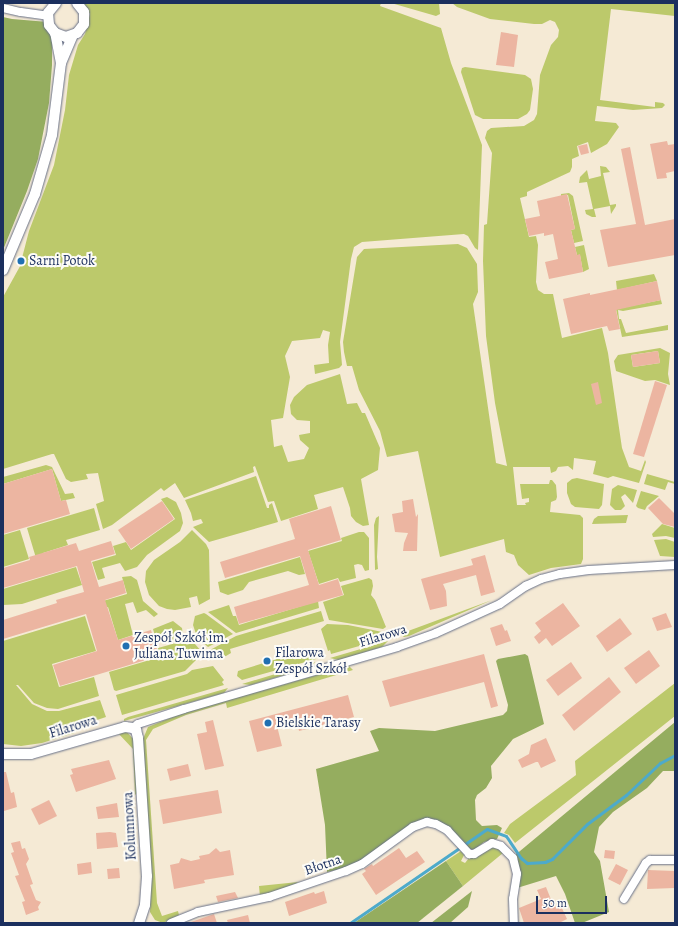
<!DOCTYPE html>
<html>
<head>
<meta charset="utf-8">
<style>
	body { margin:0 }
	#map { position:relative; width:678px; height:926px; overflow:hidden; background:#f5ead5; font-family:Alegreya,serif }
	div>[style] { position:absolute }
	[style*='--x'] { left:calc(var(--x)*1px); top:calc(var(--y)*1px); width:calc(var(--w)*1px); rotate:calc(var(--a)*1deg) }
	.green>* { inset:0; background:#bcc96b }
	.forest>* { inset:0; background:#95ad5f }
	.stream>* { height:3px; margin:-1.5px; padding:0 1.5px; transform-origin:1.5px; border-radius:1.5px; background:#4daacb }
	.building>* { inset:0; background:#ecb5a1 }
	.roads { filter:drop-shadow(0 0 1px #677088) drop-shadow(0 0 1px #677088) }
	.minor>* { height:8px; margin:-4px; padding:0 4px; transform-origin:4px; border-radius:4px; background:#fff }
	.tertiary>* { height:10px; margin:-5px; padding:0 5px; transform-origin:5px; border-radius:5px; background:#fff }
	.dots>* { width:11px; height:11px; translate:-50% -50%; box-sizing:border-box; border:2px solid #fdfcf7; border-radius:50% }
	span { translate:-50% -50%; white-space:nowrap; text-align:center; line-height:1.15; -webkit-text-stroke:4px #fdfcf7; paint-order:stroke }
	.poi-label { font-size:14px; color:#1b2f5e }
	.left { translate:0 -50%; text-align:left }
	.street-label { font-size:14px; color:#1b2f5e }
	.frame { position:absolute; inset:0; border:4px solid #1b2f5e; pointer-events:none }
	.scale { position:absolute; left:536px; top:896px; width:71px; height:18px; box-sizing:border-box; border:2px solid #1b2f5e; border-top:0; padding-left:5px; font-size:12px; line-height:14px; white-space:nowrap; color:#1b2f5e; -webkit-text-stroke:3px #fdfcf7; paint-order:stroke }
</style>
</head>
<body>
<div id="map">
	<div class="green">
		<div style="clip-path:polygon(83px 3px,381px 3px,380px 6px,441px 28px,451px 63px,482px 145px,478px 250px,475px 248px,468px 236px,464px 234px,362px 242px,354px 247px,351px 259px,340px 342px,342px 365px,339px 368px,315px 374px,314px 365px,329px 363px,328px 345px,330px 332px,323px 330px,320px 338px,292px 341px,285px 356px,290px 377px,283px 418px,271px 420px,274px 447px,282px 445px,288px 462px,304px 459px,309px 448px,300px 440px,299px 435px,310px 433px,310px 421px,297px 420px,291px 414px,290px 405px,294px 397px,307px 385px,340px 374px,347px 404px,357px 403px,362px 413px,365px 413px,380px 448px,378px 470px,361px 479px,369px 525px,363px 526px,356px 522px,351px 516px,350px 508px,343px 487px,314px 495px,318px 509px,281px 521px,274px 501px,268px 502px,255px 466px,253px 467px,254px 472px,184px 498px,175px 483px,164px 491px,161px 488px,112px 525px,103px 529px,96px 504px,104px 501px,98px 473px,86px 474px,88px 479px,71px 482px,66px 479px,54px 454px,52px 454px,3px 469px,3px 297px,24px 259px,22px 258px,29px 231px,54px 165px,65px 110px,69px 75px,78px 45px,85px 34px,90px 14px)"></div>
		<div style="clip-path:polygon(391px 3px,439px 3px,440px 14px,436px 16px)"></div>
		<div style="clip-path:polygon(452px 3px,675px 3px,675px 16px,611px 9px,600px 100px,655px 107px,655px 102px,663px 103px,665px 105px,662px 108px,633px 110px,597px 106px,595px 121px,616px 123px,619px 127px,607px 144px,591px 153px,588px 142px,577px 146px,579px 156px,572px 159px,572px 167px,570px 172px,527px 192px,527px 196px,520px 198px,529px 237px,536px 236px,538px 245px,536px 282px,538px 290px,544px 294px,553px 294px,562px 338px,602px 328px,608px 353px,622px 448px,629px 467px,641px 471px,645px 460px,646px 462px,639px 483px,613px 476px,608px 478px,593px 474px,596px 461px,574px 458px,573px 470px,568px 466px,558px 467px,556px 471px,551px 473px,550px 467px,513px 467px,517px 505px,526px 505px,525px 503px,529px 502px,529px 498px,522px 499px,520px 484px,549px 484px,550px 480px,552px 480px,556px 485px,557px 497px,556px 500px,551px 502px,550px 512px,580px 515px,583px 518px,583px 559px,581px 564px,551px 568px,529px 575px,518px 565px,514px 555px,506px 552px,504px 539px,440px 557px,418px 451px,387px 457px,380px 431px,359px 390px,352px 366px,347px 366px,344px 352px,343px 342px,357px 257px,364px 249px,458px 244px,467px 248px,477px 264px,478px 292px,473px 304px,496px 463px,507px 466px,495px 403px,486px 336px,483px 261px,484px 225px,487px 224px,492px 153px,485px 138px,487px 131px,491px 128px,524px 126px,534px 120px,537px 114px,540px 75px,551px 45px,558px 37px,559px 30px,555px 22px,550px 20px,542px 24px,534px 24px,490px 19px,457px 7px)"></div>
		<div style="clip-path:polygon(465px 67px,525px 75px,531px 79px,533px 89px,530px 110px,527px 114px,518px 119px,483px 119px,475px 115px,461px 72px,462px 68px)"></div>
		<div style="clip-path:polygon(600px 166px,606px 167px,610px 172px,603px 173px,610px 205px,616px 204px,616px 206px,611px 214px,610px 206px,594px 209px,596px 217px,592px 217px,586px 214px,585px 210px,593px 209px,587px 182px,579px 183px,580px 177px,587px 170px,589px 179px,601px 176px)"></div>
		<div style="clip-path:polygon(569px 193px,573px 196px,583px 241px,574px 243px,571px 230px,575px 229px,568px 195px,561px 196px,561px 194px)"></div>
		<div style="clip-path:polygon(584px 245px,589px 269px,583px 272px,580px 255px,577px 255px,575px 247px)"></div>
		<div style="clip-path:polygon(654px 274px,657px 281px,617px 290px,616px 281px)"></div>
		<div style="clip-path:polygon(661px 300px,662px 304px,623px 311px,618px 310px,619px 319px,621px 319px,626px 333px,668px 325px,668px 330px,622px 337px,616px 309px)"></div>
		<div style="clip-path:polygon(evenodd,660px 348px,670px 353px,668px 374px,670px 385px,655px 380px,645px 381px,616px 371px,614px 361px,618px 355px,660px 348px,658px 351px,660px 363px,633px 367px,631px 355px,658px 351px)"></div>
		<div style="clip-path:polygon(46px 465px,52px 467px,65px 494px,73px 493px,75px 498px,61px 501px,52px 469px,3px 484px,3px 477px)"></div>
		<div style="clip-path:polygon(647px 474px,675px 482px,675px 484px,668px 482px,665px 490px,644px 484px)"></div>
		<div style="clip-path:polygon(256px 476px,267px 508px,269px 508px,269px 505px,272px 503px,278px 522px,209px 542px,193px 527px,203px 523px,201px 519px,193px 521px,191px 513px,185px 500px)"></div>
		<div style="clip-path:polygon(577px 478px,604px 484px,602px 505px,599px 509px,575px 507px,571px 504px,567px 493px,567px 483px,572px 479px)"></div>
		<div style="clip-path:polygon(618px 485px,637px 490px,633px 503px,625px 494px,621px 497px,625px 506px,621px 510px,615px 510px,610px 505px,612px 489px)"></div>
		<div style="clip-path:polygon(641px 491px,659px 496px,647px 506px,645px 510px,638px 508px,636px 506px)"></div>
		<div style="clip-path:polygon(167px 497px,176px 502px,181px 513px,183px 523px,180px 531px,147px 555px,137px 567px,125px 571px,120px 563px,102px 568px,105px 578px,98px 580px,92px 562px,116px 555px,113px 546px,126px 542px,131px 550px,175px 519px,161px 499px)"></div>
		<div style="clip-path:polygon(94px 508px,100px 530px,66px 540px,68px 545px,43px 553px,43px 556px,36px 558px,27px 528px)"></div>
		<div style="clip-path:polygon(628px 515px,626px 523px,592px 524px,594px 519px,598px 516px)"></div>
		<div style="clip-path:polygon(379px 516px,377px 557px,378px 569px,375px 570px,374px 525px,376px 518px)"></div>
		<div style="clip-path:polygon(662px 524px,675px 528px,675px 538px,666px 536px,653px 537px,652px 534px)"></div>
		<div style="clip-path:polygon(20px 530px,29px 559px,3px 567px,3px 535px)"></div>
		<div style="clip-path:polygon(192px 530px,206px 544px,209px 550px,210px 599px,199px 605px,197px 596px,189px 598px,191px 607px,175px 610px,167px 609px,159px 606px,149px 595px,145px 582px,146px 571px,154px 560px,180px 542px)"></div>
		<div style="clip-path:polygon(359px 532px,364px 532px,369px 538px,369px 570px,365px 571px,362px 565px,358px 564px,354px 565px,356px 578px,340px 582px,338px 578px,319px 584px,308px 551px,342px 541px,341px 538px)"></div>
		<div style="clip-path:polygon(666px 539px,675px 542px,675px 557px,660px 556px,654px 540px)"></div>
		<div style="clip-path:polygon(300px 557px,305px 574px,299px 575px,288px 571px,249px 582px,243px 590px,228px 595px,220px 592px,218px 582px)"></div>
		<div style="clip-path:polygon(76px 567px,82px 585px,22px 604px,3px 605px,3px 589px)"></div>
		<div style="clip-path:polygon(131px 576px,137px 580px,143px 601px,158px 614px,154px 617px,146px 610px,137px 613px,133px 602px,125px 604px,133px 635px,118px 640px,108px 607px,105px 608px,103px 601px,127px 594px,122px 577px)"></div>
		<div style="clip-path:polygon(369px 578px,372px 580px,373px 586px,371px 595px,375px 600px,386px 627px,383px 629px,329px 620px,323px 602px,344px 595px,341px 586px)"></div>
		<div style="clip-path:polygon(492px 600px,409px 636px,404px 637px,400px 634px)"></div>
		<div style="clip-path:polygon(318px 601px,319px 608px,236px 633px,208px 612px,229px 605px,233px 616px,236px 616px,239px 625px)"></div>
		<div style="clip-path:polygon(321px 611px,324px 621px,230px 649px,231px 653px,221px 659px,210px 650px,236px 636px)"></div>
		<div style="clip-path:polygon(204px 613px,206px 614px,233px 634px,208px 647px,197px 637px,193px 625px,195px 616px)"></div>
		<div style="clip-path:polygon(85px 616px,96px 651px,52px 664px,59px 687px,94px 677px,99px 696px,58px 709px,47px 708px,34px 703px,18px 685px,16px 685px,32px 704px,47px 711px,59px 711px,100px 700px,106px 717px,76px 727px,74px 733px,42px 743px,21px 746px,3px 744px,3px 641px)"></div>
		<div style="clip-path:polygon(173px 621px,182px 628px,183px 636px,181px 638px,157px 643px,153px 629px)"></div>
		<div style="clip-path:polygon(327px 624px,348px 625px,373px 630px,382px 632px,385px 638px,384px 639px,331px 654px,330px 650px,328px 651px,321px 629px)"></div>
		<div style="clip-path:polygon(388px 641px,382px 647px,339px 660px,330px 658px)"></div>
		<div style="clip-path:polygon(176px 643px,194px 643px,203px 653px,185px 671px,116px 691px,114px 690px,109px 672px,160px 657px,158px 648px)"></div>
		<div style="clip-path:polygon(307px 648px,311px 648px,313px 651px,316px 659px,242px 680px,237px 676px,238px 671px,306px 650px)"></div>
		<div style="clip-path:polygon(315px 662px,311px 667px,251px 685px,242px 684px)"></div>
		<div style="clip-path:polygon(213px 666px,224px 680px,222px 682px,224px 685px,122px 715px,116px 695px,187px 674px,192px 670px)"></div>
		<div style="clip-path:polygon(349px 666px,353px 670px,227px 708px,226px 703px,186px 715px,153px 729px,146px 740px,157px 903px,162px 916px,178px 911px,179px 915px,163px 923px,155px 920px,150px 912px,151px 885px,143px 739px,148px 727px,185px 712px)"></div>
		<div style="clip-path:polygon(675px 683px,675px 716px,515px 843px,509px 835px,504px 833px,510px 824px,576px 775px,575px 761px)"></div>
		<div style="clip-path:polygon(228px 688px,224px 693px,124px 721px,124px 719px,128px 717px)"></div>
		<div style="clip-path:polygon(117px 732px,127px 732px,134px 740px,137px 793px,135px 795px,133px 749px)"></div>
		<div style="clip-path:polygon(492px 846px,496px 847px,503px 853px,463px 886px,446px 861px,461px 851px,464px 855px,461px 861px,465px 863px,469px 858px,476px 858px)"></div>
		<div style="clip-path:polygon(298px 882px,294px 885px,260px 897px,259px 886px)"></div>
	</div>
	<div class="forest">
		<div style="clip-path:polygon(3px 17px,12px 19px,48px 22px,52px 33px,52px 65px,49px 103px,38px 159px,27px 191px,3px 250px)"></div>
		<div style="clip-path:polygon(525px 654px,528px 656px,544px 724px,513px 739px,491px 766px,492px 778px,486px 788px,477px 795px,475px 800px,476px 820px,482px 826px,497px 825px,502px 828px,497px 839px,484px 842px,475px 849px,467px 849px,430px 820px,373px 854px,346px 868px,327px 872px,325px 825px,316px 769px,379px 751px,370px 731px,379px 728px,435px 731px,503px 715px,507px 711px,508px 705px,496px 661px,498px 659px)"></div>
		<div style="clip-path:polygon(675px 722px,675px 771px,663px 771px,647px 788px,613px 812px,599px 827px,594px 852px,600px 861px,609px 912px,582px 923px,575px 923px,565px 894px,556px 876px,517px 888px,520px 869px,514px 856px)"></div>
		<div style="clip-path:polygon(446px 861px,463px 886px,417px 923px,354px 923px)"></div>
		<div style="clip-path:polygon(472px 891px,468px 907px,450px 923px,431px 923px)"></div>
	</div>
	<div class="stream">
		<div style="--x:350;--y:923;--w:166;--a:-34.5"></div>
		<div style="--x:487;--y:829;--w:20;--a:20"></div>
		<div style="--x:506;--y:836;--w:27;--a:56"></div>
		<div style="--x:521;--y:858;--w:8;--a:40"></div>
		<div style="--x:527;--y:863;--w:18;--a:-3"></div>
		<div style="--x:545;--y:862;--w:8;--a:-23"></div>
		<div style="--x:552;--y:859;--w:49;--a:-45"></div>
		<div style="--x:587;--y:824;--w:49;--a:-36.6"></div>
		<div style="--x:626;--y:795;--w:47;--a:-43.3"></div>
		<div style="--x:660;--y:763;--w:17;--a:-28"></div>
	</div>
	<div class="building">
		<div style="clip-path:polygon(501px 32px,518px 35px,514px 67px,496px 65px)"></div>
		<div style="clip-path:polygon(667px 141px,668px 145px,675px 144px,675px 171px,666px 173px,667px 178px,657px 179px,650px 144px)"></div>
		<div style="clip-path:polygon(587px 144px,589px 153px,581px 155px,578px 146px)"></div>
		<div style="clip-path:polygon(630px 147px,645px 225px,675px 219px,675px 255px,608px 267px,600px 230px,636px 224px,621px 149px)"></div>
		<div style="clip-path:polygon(567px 194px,575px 229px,571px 230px,577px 255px,580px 254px,583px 272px,549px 279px,545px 262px,558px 259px,553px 234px,544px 236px,544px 233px,529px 236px,525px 219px,540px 216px,537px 201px)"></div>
		<div style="clip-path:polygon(657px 281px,661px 300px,616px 310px,620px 329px,609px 331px,607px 326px,571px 334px,563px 299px,590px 293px,590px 295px)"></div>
		<div style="clip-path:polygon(658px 351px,660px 363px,633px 367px,631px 355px)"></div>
		<div style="clip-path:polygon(655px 381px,667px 385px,644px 457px,633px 454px)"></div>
		<div style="clip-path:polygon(598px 382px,602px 403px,596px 405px,591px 384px)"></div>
		<div style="clip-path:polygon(52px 469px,61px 501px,66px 500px,70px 514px,3px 534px,3px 484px)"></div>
		<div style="clip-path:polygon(659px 498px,675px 514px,675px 527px,663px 524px,648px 508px)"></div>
		<div style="clip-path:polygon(413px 499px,416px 517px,418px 514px,417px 551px,403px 551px,404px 543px,408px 533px,395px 532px,392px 514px,403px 512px,402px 501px)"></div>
		<div style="clip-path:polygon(162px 501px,174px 519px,131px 549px,118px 530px)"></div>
		<div style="clip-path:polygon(331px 506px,341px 540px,308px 550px,319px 585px,338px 579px,343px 595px,239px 624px,234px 607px,309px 585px,300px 556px,225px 578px,220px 562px,295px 539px,289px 519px)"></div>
		<div style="clip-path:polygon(111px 541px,115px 554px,91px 561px,99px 587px,123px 580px,126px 593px,105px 600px,118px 640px,151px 630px,159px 656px,60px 686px,53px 665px,97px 651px,86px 614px,3px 639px,3px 620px,57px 603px,56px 600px,84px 592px,77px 566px,3px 588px,3px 568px,30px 560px,29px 557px,76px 543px,79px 551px)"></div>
		<div style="clip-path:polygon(485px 555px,495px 592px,481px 596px,476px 575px,443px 584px,446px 591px,447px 606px,430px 610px,421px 579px,473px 565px,471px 559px)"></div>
		<div style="clip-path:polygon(563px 603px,580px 626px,552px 646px,546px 638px,539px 644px,534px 637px,541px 631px,535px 623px)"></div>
		<div style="clip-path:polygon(666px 613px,672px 627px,657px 631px,652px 618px)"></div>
		<div style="clip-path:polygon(620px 618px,632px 634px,607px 652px,596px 636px)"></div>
		<div style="clip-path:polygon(502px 624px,505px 631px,507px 630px,511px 641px,496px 646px,490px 628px)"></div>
		<div style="clip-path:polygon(649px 650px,660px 666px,636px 684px,624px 668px)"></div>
		<div style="clip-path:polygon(484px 654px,498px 706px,491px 708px,484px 682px,390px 707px,382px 681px)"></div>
		<div style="clip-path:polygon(571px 662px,582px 678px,558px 696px,546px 680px)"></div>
		<div style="clip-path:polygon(609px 677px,621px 692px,574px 731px,562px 715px)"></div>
		<div style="clip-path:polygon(348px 695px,354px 717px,299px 731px,297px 721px,277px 726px,282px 746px,257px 752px,249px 721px)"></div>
		<div style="clip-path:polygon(213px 720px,224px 766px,205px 770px,197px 734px,207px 732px,205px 722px)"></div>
		<div style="clip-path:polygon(546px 738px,556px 761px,541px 768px,538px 762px,536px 762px,522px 768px,518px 760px,529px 754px,531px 745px)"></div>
		<div style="clip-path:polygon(109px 760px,116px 779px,76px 792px,70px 775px,73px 774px,71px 769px)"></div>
		<div style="clip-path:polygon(188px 764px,191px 776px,170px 781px,167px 769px)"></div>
		<div style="clip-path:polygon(3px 772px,6px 772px,11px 793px,14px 792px,17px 807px,4px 811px)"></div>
		<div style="clip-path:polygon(218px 790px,222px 813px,163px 824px,159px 800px)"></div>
		<div style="clip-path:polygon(49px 800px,57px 816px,39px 825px,31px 809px)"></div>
		<div style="clip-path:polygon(117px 803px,119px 817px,98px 819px,96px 807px)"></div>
		<div style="clip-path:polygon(110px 832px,116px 833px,118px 847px,97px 849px,96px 833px)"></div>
		<div style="clip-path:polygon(20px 841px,22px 849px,25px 848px,29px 859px,26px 864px,33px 884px,30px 885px,36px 900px,41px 902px,38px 907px,39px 910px,26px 915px,22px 902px,25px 901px,15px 876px,19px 875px,11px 853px,14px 852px,11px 843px)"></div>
		<div style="clip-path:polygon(216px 848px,220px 852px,230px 850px,234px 875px,204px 880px,205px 883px,174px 889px,170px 865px,179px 863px,181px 858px,191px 861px,200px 859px,199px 856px,209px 854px)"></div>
		<div style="clip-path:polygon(399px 848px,406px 858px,417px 851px,425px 862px,376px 895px,362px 874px,366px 871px,364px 869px,372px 864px,373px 866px)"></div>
		<div style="clip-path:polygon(605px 850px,615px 851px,614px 859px,604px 858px)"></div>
		<div style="clip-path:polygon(91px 862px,92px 873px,78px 875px,77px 864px)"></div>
		<div style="clip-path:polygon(616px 864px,628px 870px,620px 885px,608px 879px)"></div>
		<div style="clip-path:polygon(119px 868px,120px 878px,108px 879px,107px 869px)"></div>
		<div style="clip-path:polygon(648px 870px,675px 871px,675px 888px,647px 889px)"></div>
		<div style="clip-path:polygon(546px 887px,554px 907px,561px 906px,567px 919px,559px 923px,524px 923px,519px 908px,541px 899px,537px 890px)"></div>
		<div style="clip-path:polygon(324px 891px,327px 903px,289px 916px,285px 902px,314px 892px,315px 894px)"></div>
		<div style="clip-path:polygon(235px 892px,238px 898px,218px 902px,216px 896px)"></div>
		<div style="clip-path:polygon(214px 914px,217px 923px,191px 923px,191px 922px)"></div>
		<div style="clip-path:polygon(248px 915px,250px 923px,228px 923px,227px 920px)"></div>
	</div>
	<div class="roads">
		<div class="minor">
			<div style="--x:3;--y:8;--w:18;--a:13"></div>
			<div style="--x:21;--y:12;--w:27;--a:8"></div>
			<div style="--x:133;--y:728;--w:6;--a:-39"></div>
			<div style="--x:138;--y:724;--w:48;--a:-18.1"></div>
			<div style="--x:184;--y:709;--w:222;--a:-16.2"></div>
			<div style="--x:397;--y:647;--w:41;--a:-19.7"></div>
			<div style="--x:436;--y:633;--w:70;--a:-24.4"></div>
			<div style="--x:500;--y:604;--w:32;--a:-35"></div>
			<div style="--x:526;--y:586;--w:17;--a:-25"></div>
			<div style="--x:541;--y:579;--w:20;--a:-15"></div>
			<div style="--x:560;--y:574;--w:29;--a:-8"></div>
			<div style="--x:589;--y:570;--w:86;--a:-3.3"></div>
			<div style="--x:624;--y:899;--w:42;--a:-58.6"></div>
			<div style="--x:646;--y:863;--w:5;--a:-37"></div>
			<div style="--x:650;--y:860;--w:25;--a:0"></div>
			<div style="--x:171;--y:923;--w:29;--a:-22"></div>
			<div style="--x:198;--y:912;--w:73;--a:-11.9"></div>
			<div style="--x:269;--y:897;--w:81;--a:-18.7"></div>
			<div style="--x:346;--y:871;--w:17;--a:-24"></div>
			<div style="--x:362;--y:864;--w:63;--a:-36"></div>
			<div style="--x:413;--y:827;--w:15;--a:-20"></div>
			<div style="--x:427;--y:822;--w:9;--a:13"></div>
			<div style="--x:436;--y:824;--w:13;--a:29"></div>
			<div style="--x:447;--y:830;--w:33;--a:47"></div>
			<div style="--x:469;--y:854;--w:5;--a:0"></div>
			<div style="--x:474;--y:854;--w:21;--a:-31"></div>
			<div style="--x:492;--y:843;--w:9;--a:18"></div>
			<div style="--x:501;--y:846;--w:17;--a:45"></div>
			<div style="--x:513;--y:858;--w:16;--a:76"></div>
			<div style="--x:517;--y:874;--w:25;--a:99"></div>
			<div style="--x:513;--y:899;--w:24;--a:88"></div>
		</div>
		<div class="tertiary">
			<div style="--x:56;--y:3;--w:13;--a:129"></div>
			<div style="--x:48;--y:13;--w:12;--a:85"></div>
			<div style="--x:49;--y:25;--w:10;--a:53"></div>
			<div style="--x:55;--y:33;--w:12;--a:20"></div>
			<div style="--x:66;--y:37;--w:12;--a:-20"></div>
			<div style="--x:77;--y:33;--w:11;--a:-52"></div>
			<div style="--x:84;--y:24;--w:12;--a:-90"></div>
			<div style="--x:84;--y:12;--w:11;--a:-128"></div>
			<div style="--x:61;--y:63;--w:30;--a:-67"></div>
			<div style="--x:3;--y:270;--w:82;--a:-67.2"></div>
			<div style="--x:35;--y:194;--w:61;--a:-73.9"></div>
			<div style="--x:52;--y:135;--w:73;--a:-82.9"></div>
			<div style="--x:61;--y:63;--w:31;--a:-101"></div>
			<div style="--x:3;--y:754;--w:28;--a:0"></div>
			<div style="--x:31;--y:754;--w:98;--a:-16"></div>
			<div style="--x:125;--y:727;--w:8;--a:7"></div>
			<div style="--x:133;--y:728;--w:4;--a:34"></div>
			<div style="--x:136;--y:730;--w:8;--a:76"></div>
			<div style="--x:138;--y:738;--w:138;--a:86.3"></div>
			<div style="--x:147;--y:876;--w:29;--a:94"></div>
			<div style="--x:145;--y:905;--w:19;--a:108"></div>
		</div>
	</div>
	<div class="dots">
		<div style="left:21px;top:261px;background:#1f6fb2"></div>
		<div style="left:126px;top:646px;background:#1f6fb2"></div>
		<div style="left:267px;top:661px;background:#1f6fb2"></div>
		<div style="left:268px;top:723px;background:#1f6fb2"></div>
	</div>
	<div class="poi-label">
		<span class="left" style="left:29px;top:261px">Sarni Potok</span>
		<span class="left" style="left:134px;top:646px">Zespół Szkół im.<br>Juliana Tuwima</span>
		<span class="left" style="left:275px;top:661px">Filarowa<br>Zespół Szkół</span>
		<span class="left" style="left:276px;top:723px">Bielskie Tarasy</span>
	</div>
	<div class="street-label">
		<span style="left:383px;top:636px;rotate:-17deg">Filarowa</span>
		<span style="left:73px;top:727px;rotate:-17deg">Filarowa</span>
		<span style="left:130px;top:826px;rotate:-93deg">Kolumnowa</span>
		<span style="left:323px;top:865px;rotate:-19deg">Błotna</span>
	</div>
	<div class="frame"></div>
	<div class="scale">50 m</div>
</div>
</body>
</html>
